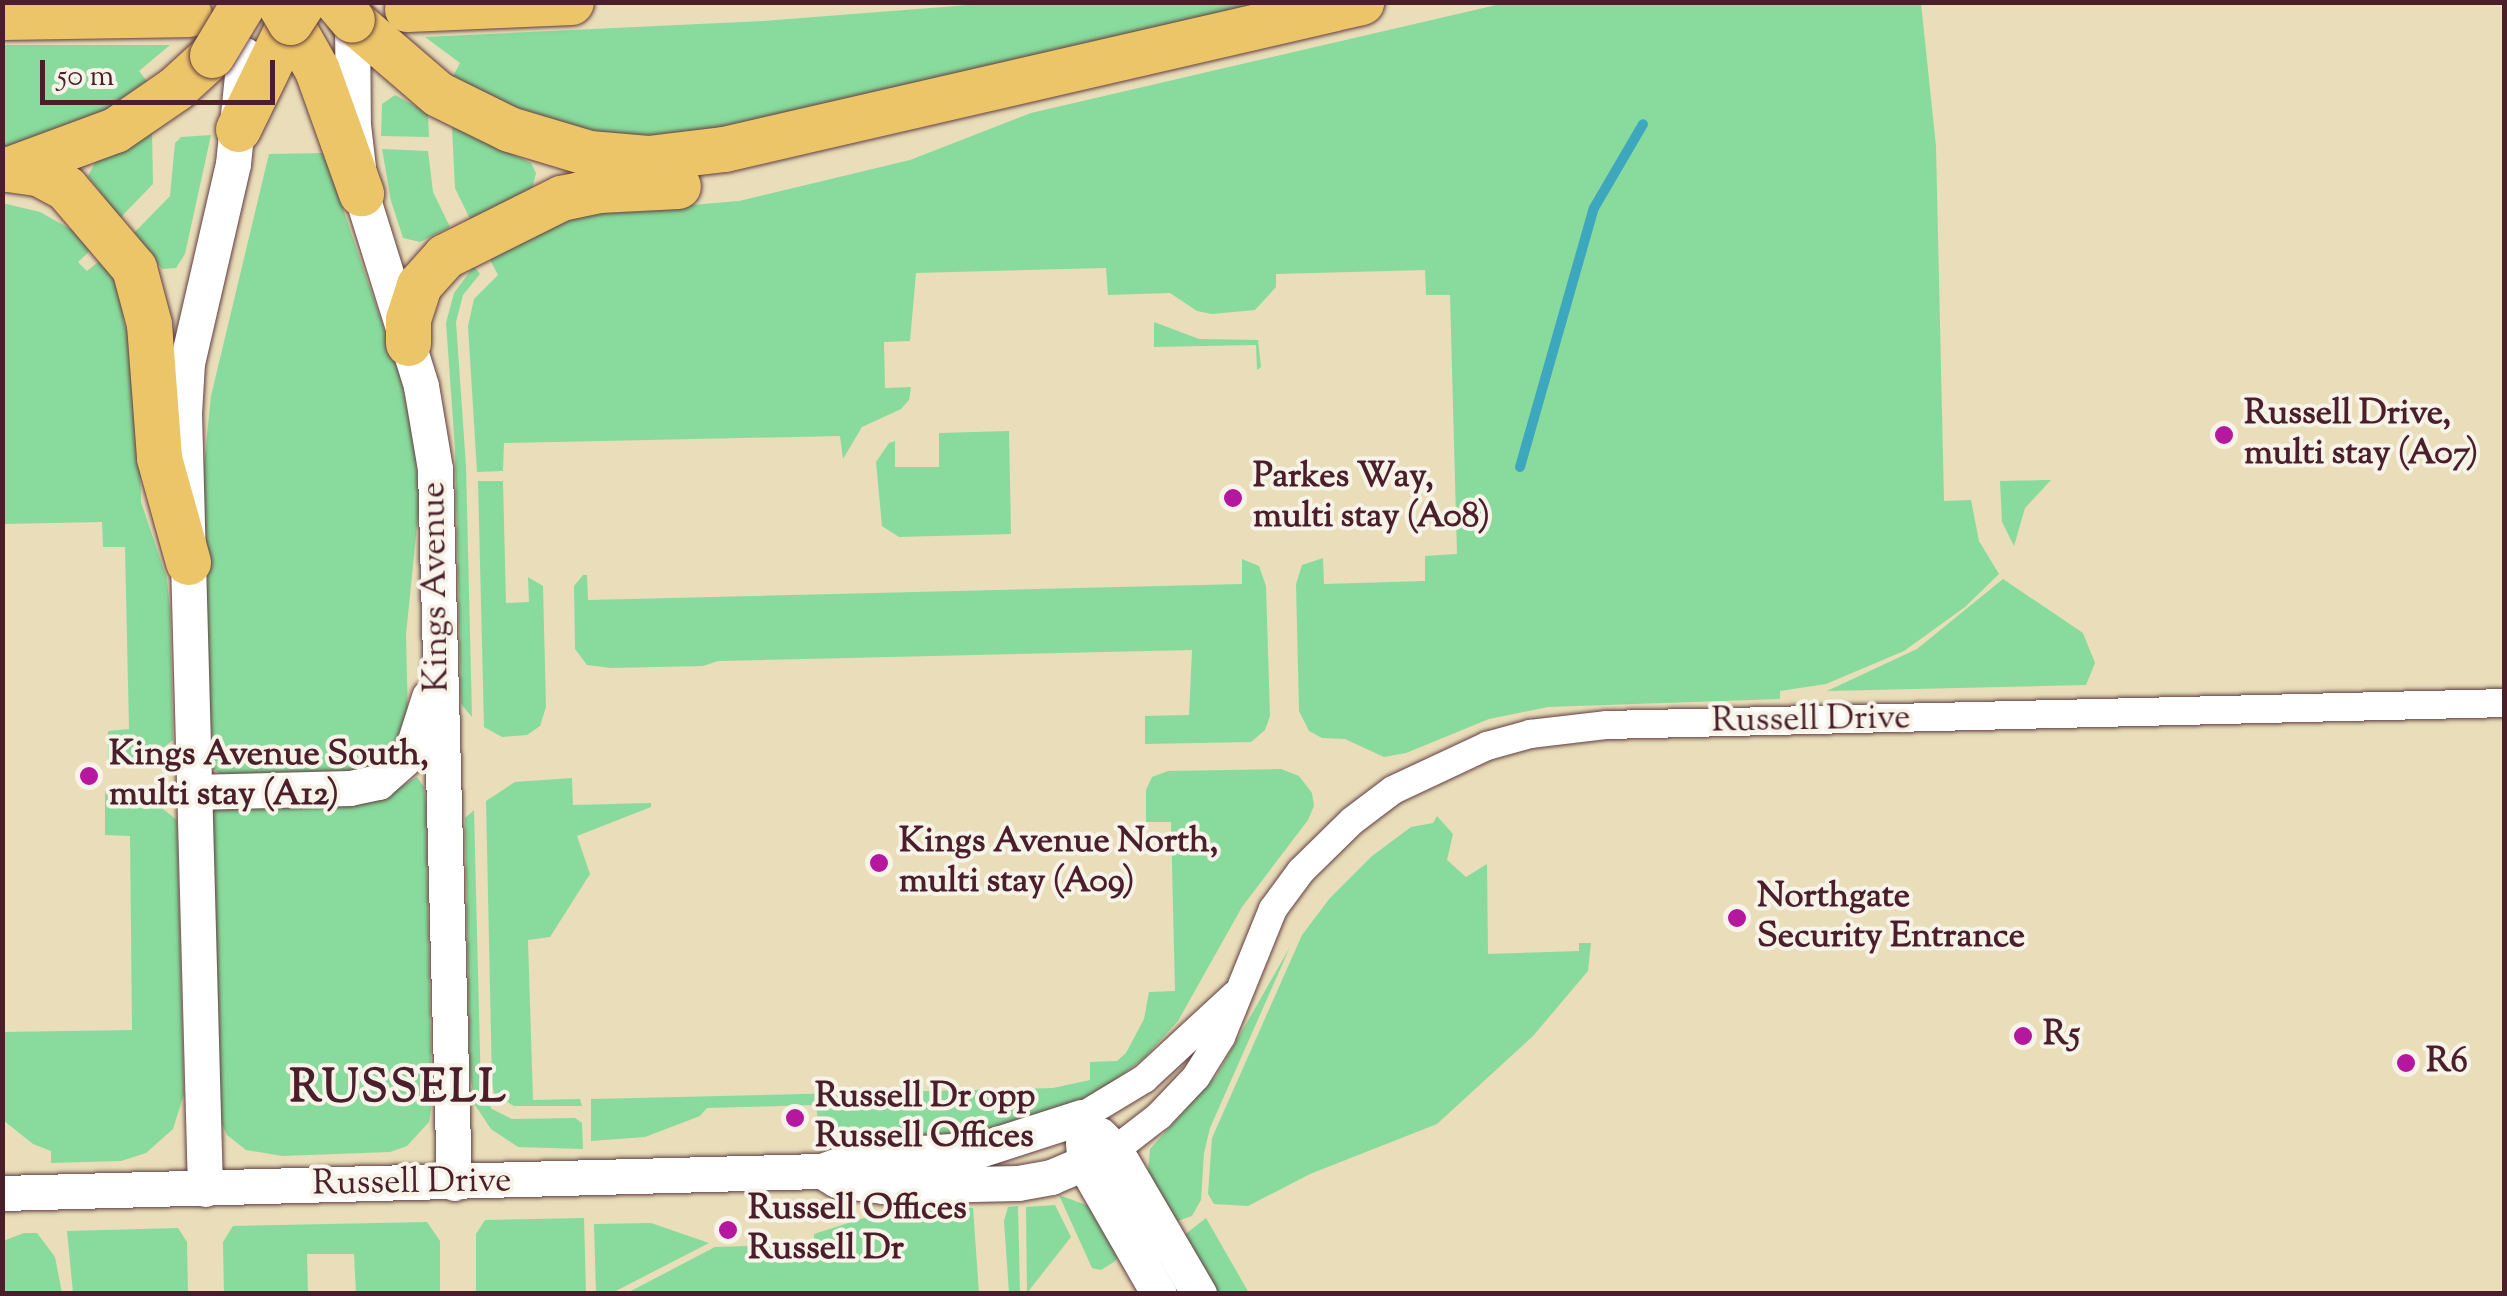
<!DOCTYPE html>
<html>
<head>
<meta charset="utf-8">
<style>
	body { margin:0 }
	#map { position:relative; width:2507px; height:1296px; overflow:hidden; background:#e9deb9; font-family:"Sorts Mill Goudy",serif }
	div>[style] { position:absolute }
	[style*='--x'] { left:calc(var(--x)*1px); top:calc(var(--y)*1px); width:calc(var(--w)*1px); rotate:calc(var(--a)*1deg) }
	.green>* { inset:0; background:#88db9c }
	.stream>* { height:10px; margin:-5px; padding:0 5px; transform-origin:5px; border-radius:5px; background:#3da8bd }
	.roads { filter:drop-shadow(0 0 2px #623c40) drop-shadow(0 0 2px #623c40) }
	.minor>* { height:28px; margin:-14px; padding:0 14px; transform-origin:14px; border-radius:14px; background:#fff }
	.tertiary>* { height:35px; margin:-17.5px; padding:0 17.5px; transform-origin:17.5px; border-radius:17.5px; background:#fff }
	.primary>* { height:45px; margin:-22.5px; padding:0 22.5px; transform-origin:22.5px; border-radius:22.5px; background:#edc569 }
	.bridges { filter:drop-shadow(0 0 2px #623c40) drop-shadow(0 0 2px #623c40) }
	.primary-bridge>* { height:45px; margin:-22.5px; padding:0 22.5px; transform-origin:22.5px; border-radius:22.5px; background:#edc569 }
	.dots>* { width:28px; height:28px; translate:-50% -50%; box-sizing:border-box; border:5px solid #f7f3e8; border-radius:50% }
	span { translate:-50% -50%; white-space:nowrap; text-align:center; line-height:1.15; -webkit-text-stroke:8px #f7f3e8; paint-order:stroke }
	.poi-label { font-size:35px; color:#4a1f2b; font-weight:700 }
	.left { translate:0 -50%; text-align:left }
	.street-label { font-size:35px; color:#4a1f2b }
	.district-label { font-size:45px; color:#4a1f2b; font-weight:700; letter-spacing:2.5px }
	.frame { position:absolute; inset:0; border:5px solid #4a1f2b; pointer-events:none }
	.scale { position:absolute; left:40px; top:60px; width:235px; height:45px; box-sizing:border-box; border:5px solid #4a1f2b; border-top:0; padding-left:12px; font-size:30px; line-height:35px; white-space:nowrap; color:#4a1f2b; -webkit-text-stroke:8px #f7f3e8; paint-order:stroke }
</style>
</head>
<body>
<div id="map">
	<div class="green">
		<div style="clip-path:polygon(1008px 2px,1281px 3px,681px 137px,610px 137px,523px 113px,452px 78px,460px 63px,425px 37px,763px 21px)"></div>
		<div style="clip-path:polygon(1505px 3px,1921px 3px,1936px 146px,1944px 501px,1971px 500px,1979px 541px,1999px 574px,1965px 607px,1904px 651px,1826px 684px,1780px 691px,1780px 699px,1548px 707px,1489px 719px,1406px 753px,1384px 757px,1345px 739px,1322px 738px,1309px 731px,1299px 711px,1296px 584px,1302px 565px,1323px 558px,1324px 584px,1425px 581px,1425px 556px,1457px 554px,1450px 295px,1426px 295px,1425px 270px,1276px 274px,1276px 287px,1255px 310px,1212px 314px,1197px 311px,1170px 293px,1108px 295px,1106px 268px,916px 273px,910px 341px,884px 342px,885px 388px,911px 387px,909px 400px,901px 409px,862px 427px,843px 459px,840px 436px,504px 443px,503px 471px,477px 472px,468px 326px,474px 299px,498px 275px,488px 256px,573px 215px,739px 201px,910px 160px,1031px 113px)"></div>
		<div style="clip-path:polygon(3px 45px,170px 45px,139px 71px,149px 84px,98px 115px,3px 148px)"></div>
		<div style="clip-path:polygon(395px 95px,428px 113px,429px 137px,381px 136px,382px 104px)"></div>
		<div style="clip-path:polygon(452px 127px,531px 163px,536px 173px,532px 189px,471px 221px,455px 188px)"></div>
		<div style="clip-path:polygon(152px 132px,153px 184px,120px 218px,88px 176px,96px 161px)"></div>
		<div style="clip-path:polygon(211px 135px,185px 254px,176px 268px,162px 269px,134px 233px,170px 196px,175px 143px,181px 137px)"></div>
		<div style="clip-path:polygon(382px 149px,428px 151px,433px 192px,450px 227px,420px 242px,403px 238px,391px 201px)"></div>
		<div style="clip-path:polygon(324px 153px,400px 376px,415px 444px,419px 506px,406px 635px,408px 718px,404px 740px,368px 773px,225px 777px,213px 769px,209px 751px,203px 475px,211px 396px,269px 154px)"></div>
		<div style="clip-path:polygon(2px 203px,40px 212px,81px 235px,93px 248px,78px 262px,87px 271px,103px 258px,131px 312px,123px 319px,138px 370px,141px 502px,167px 579px,170px 610px,173px 740px,151px 758px,108px 761px,108px 731px,129px 729px,125px 547px,103px 547px,102px 522px,3px 524px)"></div>
		<div style="clip-path:polygon(474px 266px,480px 274px,463px 295px,456px 322px,466px 466px,472px 717px,461px 704px,455px 448px,446px 323px,454px 293px)"></div>
		<div style="clip-path:polygon(1154px 322px,1199px 339px,1258px 340px,1261px 367px,1257px 370px,1256px 345px,1154px 347px)"></div>
		<div style="clip-path:polygon(1009px 431px,1011px 534px,899px 537px,882px 526px,876px 462px,889px 443px,895px 441px,895px 467px,939px 467px,939px 433px)"></div>
		<div style="clip-path:polygon(2051px 480px,2025px 508px,2014px 546px,2002px 522px,2000px 481px)"></div>
		<div style="clip-path:polygon(478px 481px,503px 481px,506px 603px,529px 602px,528px 577px,543px 586px,546px 707px,540px 726px,527px 735px,502px 737px,484px 727px)"></div>
		<div style="clip-path:polygon(1242px 559px,1259px 566px,1266px 586px,1270px 716px,1265px 730px,1251px 742px,1145px 744px,1145px 716px,1189px 715px,1192px 650px,718px 661px,703px 666px,611px 668px,587px 665px,575px 649px,574px 586px,583px 575px,587px 575px,588px 600px,1242px 584px)"></div>
		<div style="clip-path:polygon(2003px 579px,2083px 633px,2095px 663px,2086px 685px,1827px 691px,1917px 649px)"></div>
		<div style="clip-path:polygon(1281px 769px,1299px 776px,1312px 793px,1314px 806px,1308px 820px,1242px 907px,1178px 1021px,1144px 1058px,1092px 1097px,1009px 1131px,869px 1140px,818px 1122px,816px 1105px,707px 1108px,700px 1116px,645px 1137px,591px 1141px,591px 1099px,1053px 1088px,1090px 1080px,1090px 1062px,1117px 1061px,1126px 1053px,1144px 1019px,1149px 992px,1175px 991px,1171px 822px,1146px 822px,1146px 790px,1152px 777px,1168px 771px)"></div>
		<div style="clip-path:polygon(417px 777px,424px 787px,426px 807px,432px 1103px,429px 1122px,407px 1146px,390px 1152px,282px 1156px,246px 1150px,227px 1135px,218px 1116px,210px 809px,213px 805px,392px 792px)"></div>
		<div style="clip-path:polygon(572px 778px,573px 805px,651px 803px,651px 807px,577px 836px,590px 874px,550px 937px,528px 940px,533px 1100px,580px 1099px,582px 1106px,514px 1106px,494px 1094px,492px 1082px,486px 801px,515px 782px)"></div>
		<div style="clip-path:polygon(105px 791px,145px 795px,177px 820px,184px 1094px,173px 1129px,146px 1153px,121px 1161px,51px 1163px,51px 1151px,33px 1144px,3px 1120px,3px 1032px,132px 1030px,130px 836px,105px 835px)"></div>
		<div style="clip-path:polygon(474px 810px,481px 1093px,492px 1109px,512px 1119px,575px 1118px,582px 1123px,583px 1149px,518px 1147px,491px 1129px,475px 1105px,470px 1074px,465px 818px)"></div>
		<div style="clip-path:polygon(1437px 816px,1453px 834px,1447px 860px,1466px 877px,1487px 864px,1488px 954px,1579px 951px,1579px 943px,1591px 943px,1588px 971px,1533px 1036px,1437px 1124px,1310px 1174px,1248px 1206px,1214px 1204px,1208px 1194px,1212px 1138px,1302px 935px,1330px 898px,1372px 856px,1411px 827px,1433px 823px)"></div>
		<div style="clip-path:polygon(1290px 947px,1210px 1128px,1204px 1153px,1201px 1200px,1192px 1216px,1175px 1222px,1148px 1171px,1150px 1149px,1217px 1075px)"></div>
		<div style="clip-path:polygon(1059px 1195px,1089px 1206px,1119px 1256px,1114px 1262px,1101px 1270px,1092px 1268px)"></div>
		<div style="clip-path:polygon(1055px 1205px,1071px 1237px,1027px 1293px,1026px 1207px)"></div>
		<div style="clip-path:polygon(1018px 1206px,1020px 1293px,1009px 1293px,1004px 1221px,1008px 1207px)"></div>
		<div style="clip-path:polygon(973px 1208px,979px 1293px,627px 1293px,715px 1247px,814px 1244px,814px 1234px,886px 1211px)"></div>
		<div style="clip-path:polygon(584px 1218px,586px 1293px,476px 1293px,476px 1234px,485px 1220px)"></div>
		<div style="clip-path:polygon(1206px 1218px,1249px 1293px,1216px 1293px,1183px 1236px)"></div>
		<div style="clip-path:polygon(427px 1222px,440px 1241px,440px 1293px,356px 1293px,354px 1254px,307px 1254px,308px 1293px,224px 1293px,223px 1242px,233px 1226px)"></div>
		<div style="clip-path:polygon(651px 1223px,709px 1243px,612px 1293px,596px 1293px,594px 1224px)"></div>
		<div style="clip-path:polygon(178px 1228px,187px 1242px,188px 1293px,73px 1293px,67px 1231px)"></div>
		<div style="clip-path:polygon(24px 1233px,37px 1233px,55px 1257px,62px 1293px,3px 1293px,3px 1241px)"></div>
	</div>
	<div class="stream">
		<div style="--x:1520;--y:467;--w:269;--a:-74.1"></div>
		<div style="--x:1594;--y:208;--w:97;--a:-59.7"></div>
	</div>
	<div class="roads">
		<div class="minor">
			<div style="--x:1081;--y:1117;--w:74;--a:-31.1"></div>
			<div style="--x:1144;--y:1079;--w:124;--a:-42.7"></div>
			<div style="--x:1115;--y:1150;--w:56;--a:-37.7"></div>
			<div style="--x:1159;--y:1116;--w:54;--a:-46.5"></div>
			<div style="--x:1196;--y:1077;--w:47;--a:-58"></div>
			<div style="--x:1221;--y:1037;--w:138;--a:-67.9"></div>
			<div style="--x:1273;--y:909;--w:47;--a:-53.6"></div>
			<div style="--x:1301;--y:871;--w:71;--a:-44.4"></div>
			<div style="--x:1352;--y:821;--w:51;--a:-37.1"></div>
			<div style="--x:1393;--y:790;--w:104;--a:-25.1"></div>
			<div style="--x:1487;--y:746;--w:45;--a:-15.6"></div>
			<div style="--x:1530;--y:734;--w:78;--a:-6.7"></div>
			<div style="--x:1607;--y:725;--w:897;--a:-1.4"></div>
		</div>
		<div class="tertiary">
			<div style="--x:352;--y:20;--w:105;--a:89.5"></div>
			<div style="--x:353;--y:125;--w:68;--a:83.3"></div>
			<div style="--x:361;--y:193;--w:202;--a:72.7"></div>
			<div style="--x:421;--y:386;--w:84;--a:80.4"></div>
			<div style="--x:435;--y:469;--w:714;--a:88.48"></div>
			<div style="--x:193;--y:792;--w:157;--a:-1.5"></div>
			<div style="--x:350;--y:788;--w:29;--a:-12"></div>
			<div style="--x:378;--y:782;--w:44;--a:-41.3"></div>
			<div style="--x:411;--y:753;--w:59;--a:-72.2"></div>
			<div style="--x:1100;--y:1135;--w:21;--a:45"></div>
			<div style="--x:1115;--y:1150;--w:167;--a:59.7"></div>
			<div style="--x:1083;--y:1143;--w:22;--a:85"></div>
			<div style="--x:1085;--y:1165;--w:149;--a:60.2"></div>
			<div style="--x:822;--y:1171;--w:17;--a:31"></div>
			<div style="--x:837;--y:1180;--w:46;--a:7.4"></div>
			<div style="--x:883;--y:1186;--w:135;--a:-1.3"></div>
			<div style="--x:1018;--y:1183;--w:34;--a:-10"></div>
			<div style="--x:1051;--y:1177;--w:69;--a:-22.9"></div>
			<div style="--x:205;--y:1189;--w:776;--a:-91.55"></div>
			<div style="--x:184;--y:413;--w:50;--a:-86.6"></div>
			<div style="--x:187;--y:363;--w:204;--a:-77"></div>
			<div style="--x:233;--y:164;--w:110;--a:-84.2"></div>
			<div style="--x:2;--y:1193;--w:820;--a:-1.54"></div>
			<div style="--x:822;--y:1171;--w:40;--a:-20.2"></div>
			<div style="--x:860;--y:1157;--w:122;--a:-3.8"></div>
			<div style="--x:982;--y:1149;--w:104;--a:-17.9"></div>
		</div>
		<div class="primary">
			<div style="--x:407;--y:9;--w:164;--a:-2.4"></div>
			<div style="--x:2;--y:17;--w:187;--a:-0.9"></div>
			<div style="--x:352;--y:20;--w:113;--a:40.7"></div>
			<div style="--x:438;--y:94;--w:79;--a:26.2"></div>
			<div style="--x:509;--y:129;--w:84;--a:16.7"></div>
			<div style="--x:589;--y:153;--w:59;--a:4.8"></div>
			<div style="--x:648;--y:158;--w:77;--a:-6.8"></div>
			<div style="--x:724;--y:149;--w:654;--a:-12.99"></div>
			<div style="--x:238;--y:129;--w:119;--a:-64.1"></div>
			<div style="--x:290;--y:22;--w:55;--a:60.6"></div>
			<div style="--x:317;--y:70;--w:131;--a:70.3"></div>
			<div style="--x:8;--y:169;--w:30;--a:8"></div>
			<div style="--x:38;--y:173;--w:32;--a:28"></div>
			<div style="--x:66;--y:188;--w:105;--a:49.6"></div>
			<div style="--x:134;--y:268;--w:58;--a:75"></div>
			<div style="--x:149;--y:324;--w:134;--a:85.7"></div>
			<div style="--x:159;--y:458;--w:108;--a:74.4"></div>
			<div style="--x:9;--y:169;--w:113;--a:-20.2"></div>
			<div style="--x:115;--y:130;--w:74;--a:-34.5"></div>
			<div style="--x:176;--y:88;--w:49;--a:-42.5"></div>
			<div style="--x:408;--y:343;--w:24;--a:-90"></div>
			<div style="--x:408;--y:319;--w:36;--a:-72"></div>
			<div style="--x:419;--y:285;--w:39;--a:-48"></div>
			<div style="--x:445;--y:256;--w:130;--a:-26.6"></div>
			<div style="--x:561;--y:198;--w:39;--a:-12"></div>
			<div style="--x:599;--y:190;--w:79;--a:-2.9"></div>
		</div>
	</div>
	<div class="bridges">
		<div class="primary-bridge">
			<div style="--x:278;--y:2;--w:23;--a:59"></div>
			<div style="--x:290;--y:22;--w:24;--a:-57"></div>
			<div style="--x:337;--y:2;--w:23;--a:50"></div>
			<div style="--x:212;--y:55;--w:62;--a:-58.9"></div>
		</div>
	</div>
	<div class="dots">
		<div style="left:2224px;top:435px;background:#b5179e"></div>
		<div style="left:1233px;top:498px;background:#b5179e"></div>
		<div style="left:89px;top:776px;background:#b5179e"></div>
		<div style="left:879px;top:863px;background:#b5179e"></div>
		<div style="left:1737px;top:918px;background:#b5179e"></div>
		<div style="left:2023px;top:1036px;background:#b5179e"></div>
		<div style="left:2406px;top:1063px;background:#b5179e"></div>
		<div style="left:795px;top:1118px;background:#b5179e"></div>
		<div style="left:728px;top:1230px;background:#b5179e"></div>
	</div>
	<div class="poi-label">
		<span class="left" style="left:2244px;top:435px">Russell Drive,<br>multi stay (A07)</span>
		<span class="left" style="left:1253px;top:498px">Parkes Way,<br>multi stay (A08)</span>
		<span class="left" style="left:109px;top:776px">Kings Avenue South,<br>multi stay (A12)</span>
		<span class="left" style="left:899px;top:863px">Kings Avenue North,<br>multi stay (A09)</span>
		<span class="left" style="left:1757px;top:918px">Northgate<br>Security Entrance</span>
		<span class="left" style="left:2043px;top:1036px">R5</span>
		<span class="left" style="left:2426px;top:1063px">R6</span>
		<span class="left" style="left:815px;top:1118px">Russell Dr opp<br>Russell Offices</span>
		<span class="left" style="left:748px;top:1230px">Russell Offices<br>Russell Dr</span>
	</div>
	<div class="street-label">
		<span style="left:437px;top:587px;rotate:-91deg">Kings Avenue</span>
		<span style="left:1811px;top:721px;rotate:-1deg">Russell Drive</span>
		<span style="left:412px;top:1184px;rotate:-1deg">Russell Drive</span>
	</div>
	<div class="district-label">
		<span style="left:399px;top:1091px">RUSSELL</span>
	</div>
	<div class="frame"></div>
	<div class="scale">50 m</div>
</div>
</body>
</html>
